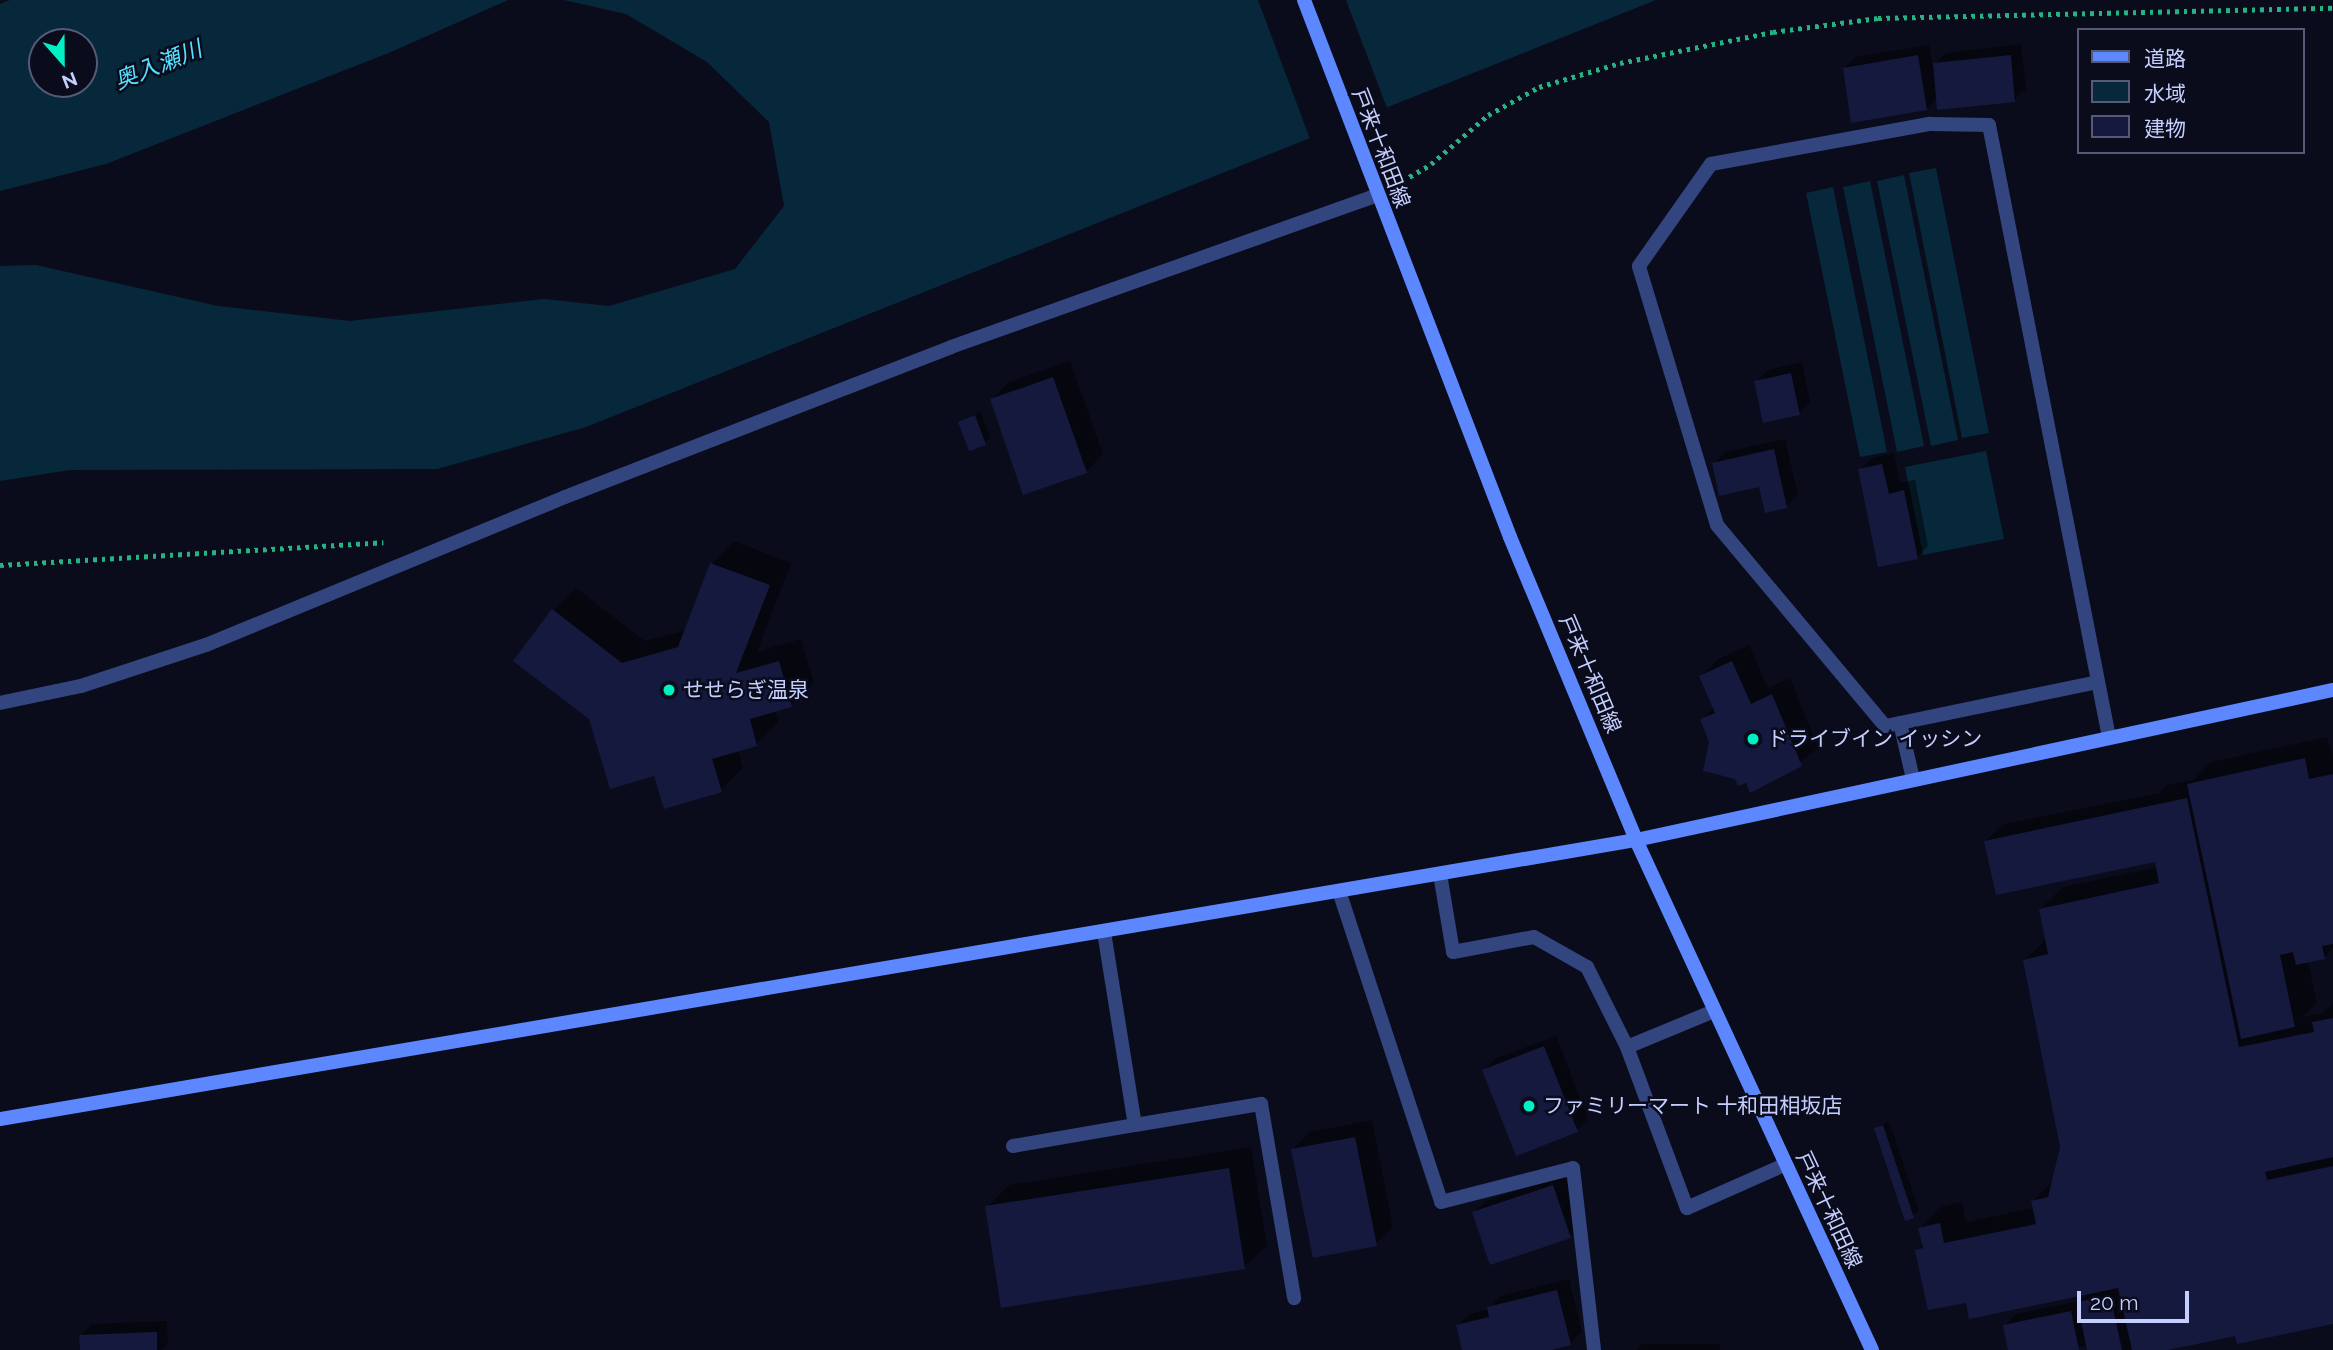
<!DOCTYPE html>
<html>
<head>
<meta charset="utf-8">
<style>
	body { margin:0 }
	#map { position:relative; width:2333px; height:1350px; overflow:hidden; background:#0a0c1c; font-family:Raleway,"Noto Sans JP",sans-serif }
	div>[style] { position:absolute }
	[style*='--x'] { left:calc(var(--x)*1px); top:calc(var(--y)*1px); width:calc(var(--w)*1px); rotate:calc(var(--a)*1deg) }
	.water>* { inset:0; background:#06283a }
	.pier>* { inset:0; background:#0a0c1c }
	.shadow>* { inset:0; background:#0007 }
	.building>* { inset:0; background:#15193e }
	.path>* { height:4.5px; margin-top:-2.25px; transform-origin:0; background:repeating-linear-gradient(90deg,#25b382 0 3.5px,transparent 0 8.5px) }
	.lane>* { height:14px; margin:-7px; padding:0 7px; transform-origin:7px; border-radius:7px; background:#32457e }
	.street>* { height:14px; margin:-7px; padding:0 7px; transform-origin:7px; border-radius:7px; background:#32457e }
	.secondary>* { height:14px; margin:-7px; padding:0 7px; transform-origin:7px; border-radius:7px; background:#5c87ff }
	.dots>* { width:19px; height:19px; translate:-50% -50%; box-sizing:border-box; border:4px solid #0a0c1c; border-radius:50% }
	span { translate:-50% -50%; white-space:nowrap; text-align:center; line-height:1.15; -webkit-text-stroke:5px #0a0c1c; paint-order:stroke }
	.street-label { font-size:21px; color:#c5cfff }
	.poi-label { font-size:21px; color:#c5cfff }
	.left { translate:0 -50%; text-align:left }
	.water-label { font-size:23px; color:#53e1ff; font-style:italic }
	.legend { position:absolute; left:2077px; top:28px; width:228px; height:126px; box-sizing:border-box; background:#0a0c1c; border:2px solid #555a77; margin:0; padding:9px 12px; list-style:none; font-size:21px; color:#c5cfff }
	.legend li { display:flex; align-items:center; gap:14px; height:35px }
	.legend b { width:35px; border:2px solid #555a77 }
	.north { position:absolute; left:28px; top:28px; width:70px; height:70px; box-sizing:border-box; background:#0a0c1c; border:2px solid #555a77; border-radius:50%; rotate:159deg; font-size:19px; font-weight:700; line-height:28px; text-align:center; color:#c5cfff }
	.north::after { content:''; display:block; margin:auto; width:24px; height:32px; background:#00f0c4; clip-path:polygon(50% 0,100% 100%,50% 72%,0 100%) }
	.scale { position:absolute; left:2077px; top:1291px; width:112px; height:32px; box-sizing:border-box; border:4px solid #c5cfff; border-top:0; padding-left:9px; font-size:21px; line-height:24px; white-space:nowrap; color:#c5cfff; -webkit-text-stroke:5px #0a0c1c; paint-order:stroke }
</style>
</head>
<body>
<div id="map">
	<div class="water">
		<div style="clip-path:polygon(evenodd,10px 0,508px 0,391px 52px,106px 164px,0 191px,0 4px,10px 0,84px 42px,84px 84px,42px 84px,42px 42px,84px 42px)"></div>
		<div style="clip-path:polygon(564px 0,1656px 0,586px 427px,437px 469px,70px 470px,0 481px,0 266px,36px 265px,218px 306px,350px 321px,544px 299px,609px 306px,735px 269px,784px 206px,769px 122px,707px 62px,626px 14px)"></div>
		<div style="clip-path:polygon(1936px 168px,1989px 433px,1962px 438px,1909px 173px)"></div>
		<div style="clip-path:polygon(1904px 175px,1958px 440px,1931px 446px,1877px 181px)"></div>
		<div style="clip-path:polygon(1870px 181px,1924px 446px,1897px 452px,1843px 187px)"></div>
		<div style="clip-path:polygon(1833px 187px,1887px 452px,1860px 457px,1806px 193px)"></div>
		<div style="clip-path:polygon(1986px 451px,2004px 539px,1923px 555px,1905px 467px)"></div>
	</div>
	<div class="pier">
		<div style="clip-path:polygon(1258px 0,1346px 0,1387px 108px,1310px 139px)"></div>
	</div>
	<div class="shadow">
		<div style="clip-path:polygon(2021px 44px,2026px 89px,2014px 100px,1938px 97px,1926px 109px,1844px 68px,1856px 57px,1929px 45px,1933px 66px,1946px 53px)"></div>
		<div style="clip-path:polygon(1070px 361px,1103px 454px,1086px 472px,992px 399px,1009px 382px)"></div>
		<div style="clip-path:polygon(1802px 362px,1810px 402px,1799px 413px,1756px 382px,1768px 370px)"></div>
		<div style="clip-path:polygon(981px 411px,990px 438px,985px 443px,960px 422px)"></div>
		<div style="clip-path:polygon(1785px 439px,1798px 495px,1786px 506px,1761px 485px,1714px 464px,1725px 452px)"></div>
		<div style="clip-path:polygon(1894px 453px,1900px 483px,1915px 480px,1928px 546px,1917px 557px,1860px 470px,1872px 458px)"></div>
		<div style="clip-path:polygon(734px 541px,791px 563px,757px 652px,801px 639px,814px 683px,791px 705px,775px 710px,779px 722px,756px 744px,738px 750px,743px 768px,721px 790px,655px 774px,590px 718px,554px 610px,576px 588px,645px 641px,687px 630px,712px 564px)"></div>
		<div style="clip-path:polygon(1749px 645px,1768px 688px,1790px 678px,1818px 748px,1783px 776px,1751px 791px,1711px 742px,1702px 720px,1714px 707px,1701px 676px,1718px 659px)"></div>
		<div style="clip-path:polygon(2327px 737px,2333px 757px,2333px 948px,2324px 957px,2308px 960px,2317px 1003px,2302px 1017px,2323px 1013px,2333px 1003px,2333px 1322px,2236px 1334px,2160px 1350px,2089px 1350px,2088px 1346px,2010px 1350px,2005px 1326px,2016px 1314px,2080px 1301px,2090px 1292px,1967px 1301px,1917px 1250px,1923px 1244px,1920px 1228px,1943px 1206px,1962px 1202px,1966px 1222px,2034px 1208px,2033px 1201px,2054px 1180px,2062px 1147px,2025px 960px,2047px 938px,2040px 909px,2063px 887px,2158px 867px,2156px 859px,1986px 841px,2003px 824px,2160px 793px,2167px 785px,2193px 780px,2211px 762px)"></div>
		<div style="clip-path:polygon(1556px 1036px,1588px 1119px,1577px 1130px,1484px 1071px,1495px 1059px)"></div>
		<div style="clip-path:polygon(1372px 1120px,1393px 1227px,1376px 1244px,1293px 1149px,1310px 1132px)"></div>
		<div style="clip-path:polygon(1889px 1121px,1919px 1211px,1906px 1219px,1876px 1128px)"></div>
		<div style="clip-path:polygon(1251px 1147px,1267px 1245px,1244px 1267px,987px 1207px,1009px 1185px)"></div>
		<div style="clip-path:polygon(1564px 1175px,1581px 1225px,1570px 1236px,1474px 1212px,1486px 1201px)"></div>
		<div style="clip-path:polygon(1569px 1279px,1582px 1332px,1570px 1344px,1543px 1350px,1464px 1350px,1458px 1325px,1469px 1314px,1489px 1309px,1500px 1296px)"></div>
		<div style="clip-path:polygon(167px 1321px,168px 1344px,162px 1350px,81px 1350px,81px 1335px,92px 1324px)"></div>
		<div style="clip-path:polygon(1642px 1344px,1720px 1344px,1720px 1350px,1636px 1350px)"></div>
	</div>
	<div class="building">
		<div style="clip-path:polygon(1918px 55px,1927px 110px,1851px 123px,1843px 68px)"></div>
		<div style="clip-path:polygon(2011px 55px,2015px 102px,1937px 110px,1933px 63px)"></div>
		<div style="clip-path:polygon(1791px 373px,1800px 415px,1763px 423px,1754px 381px)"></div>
		<div style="clip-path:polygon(1053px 377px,1087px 473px,1023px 495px,990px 399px)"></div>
		<div style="clip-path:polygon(975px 415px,986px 445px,969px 451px,958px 422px)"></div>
		<div style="clip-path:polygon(1774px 449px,1787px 508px,1765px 513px,1759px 487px,1719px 496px,1712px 463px)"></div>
		<div style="clip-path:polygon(1882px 464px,1889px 494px,1904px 490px,1918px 559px,1878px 567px,1858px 469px)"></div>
		<div style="clip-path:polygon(710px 563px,770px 585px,736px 673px,779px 661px,792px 707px,750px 719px,757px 746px,712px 759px,722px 792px,664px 809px,654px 776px,610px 789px,589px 719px,513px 661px,552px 609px,622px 663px,678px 647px)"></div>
		<div style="clip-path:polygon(1732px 661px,1751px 704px,1772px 694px,1802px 766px,1750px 793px,1746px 783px,1738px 786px,1735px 779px,1703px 771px,1709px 742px,1700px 719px,1715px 713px,1699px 676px)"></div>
		<div style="clip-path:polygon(2305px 758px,2309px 779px,2333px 774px,2333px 944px,2322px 946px,2325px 959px,2296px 965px,2293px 952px,2280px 955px,2295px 1027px,2241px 1039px,2187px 784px)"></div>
		<div style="clip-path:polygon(2187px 798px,2239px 1047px,2314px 1032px,2312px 1022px,2333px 1018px,2333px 1157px,2265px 1172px,2267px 1180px,2333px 1166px,2333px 1324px,2237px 1344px,2235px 1336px,2168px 1350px,2132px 1350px,2118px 1288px,1969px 1319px,1966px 1303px,1928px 1310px,1915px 1250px,1923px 1248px,1918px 1228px,1940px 1223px,1944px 1243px,2036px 1224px,2031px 1201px,2048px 1197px,2060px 1147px,2023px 960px,2048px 954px,2039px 909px,2159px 883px,2155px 862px,1996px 895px,1984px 841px)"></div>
		<div style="clip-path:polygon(1544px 1046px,1578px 1132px,1516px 1156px,1482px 1070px)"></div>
		<div style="clip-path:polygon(1883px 1125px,1914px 1218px,1905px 1221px,1874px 1128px)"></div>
		<div style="clip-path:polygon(1355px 1137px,1377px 1246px,1313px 1258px,1291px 1149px)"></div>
		<div style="clip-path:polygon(1229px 1168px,1245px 1269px,1001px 1308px,985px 1206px)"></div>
		<div style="clip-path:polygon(1553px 1185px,1571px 1238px,1490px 1265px,1472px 1212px)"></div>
		<div style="clip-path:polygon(1557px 1290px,1571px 1345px,1551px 1350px,1462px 1350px,1456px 1325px,1489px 1317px,1487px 1307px)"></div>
		<div style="clip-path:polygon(2110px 1295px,2122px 1350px,2087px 1350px,2077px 1302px)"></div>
		<div style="clip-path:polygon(2071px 1311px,2079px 1350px,2008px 1350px,2003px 1325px)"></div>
		<div style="clip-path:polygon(157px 1332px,157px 1350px,80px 1350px,79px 1335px)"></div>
	</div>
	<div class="path">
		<div style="--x:1402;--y:181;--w:34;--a:-30"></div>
		<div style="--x:1431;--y:164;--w:75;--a:-40.7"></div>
		<div style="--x:1488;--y:115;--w:58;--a:-28.8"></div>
		<div style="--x:1539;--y:87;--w:84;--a:-16.5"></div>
		<div style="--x:1620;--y:63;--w:156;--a:-11.5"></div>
		<div style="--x:1773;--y:32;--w:106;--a:-7.6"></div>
		<div style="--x:1878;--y:18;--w:455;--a:-1.3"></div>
		<div style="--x:0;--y:565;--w:384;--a:-3.4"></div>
	</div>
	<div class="lane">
		<div style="--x:2098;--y:682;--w:217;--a:168.3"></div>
		<div style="--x:1885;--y:726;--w:262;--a:-129.9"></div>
		<div style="--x:1717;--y:525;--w:270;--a:-106.8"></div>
		<div style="--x:1639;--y:266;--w:125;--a:-54.8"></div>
		<div style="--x:1711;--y:164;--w:223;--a:-10.4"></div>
		<div style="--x:1930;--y:124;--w:59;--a:1"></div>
		<div style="--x:1989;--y:125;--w:624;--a:78.91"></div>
		<div style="--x:1900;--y:723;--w:57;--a:76.9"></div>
		<div style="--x:1440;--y:874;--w:79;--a:80.5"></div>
		<div style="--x:1453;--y:952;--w:82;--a:-10.5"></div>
		<div style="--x:1534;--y:937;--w:61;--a:29.5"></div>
		<div style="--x:1587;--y:967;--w:89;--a:63.4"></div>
		<div style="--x:1339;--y:891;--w:327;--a:71.8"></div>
		<div style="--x:1441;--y:1202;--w:136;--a:-14.4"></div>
		<div style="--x:1573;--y:1168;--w:183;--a:83.4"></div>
		<div style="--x:1104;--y:932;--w:195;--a:80.9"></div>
		<div style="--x:1135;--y:1125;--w:128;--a:-9.5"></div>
		<div style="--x:1261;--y:1104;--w:197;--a:80.3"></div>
		<div style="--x:1714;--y:1011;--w:94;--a:157.5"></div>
		<div style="--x:1627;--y:1047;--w:172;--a:69.6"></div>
		<div style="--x:1687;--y:1208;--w:106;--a:-23.9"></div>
		<div style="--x:1013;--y:1146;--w:124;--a:-9.8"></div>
	</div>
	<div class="street">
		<div style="--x:0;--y:703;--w:83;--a:-11.9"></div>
		<div style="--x:81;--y:686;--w:132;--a:-18.2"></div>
		<div style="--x:206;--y:645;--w:388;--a:-22.4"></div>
		<div style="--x:565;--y:497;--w:414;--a:-21.2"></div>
		<div style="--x:951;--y:347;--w:452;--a:-19.6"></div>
	</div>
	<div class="secondary">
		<div style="--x:1304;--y:0;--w:575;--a:69.01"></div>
		<div style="--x:1510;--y:537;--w:328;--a:67.4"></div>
		<div style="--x:1636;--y:840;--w:562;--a:65.17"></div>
		<div style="--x:0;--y:1119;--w:1660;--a:-9.68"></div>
		<div style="--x:1636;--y:840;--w:713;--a:-12.15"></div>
	</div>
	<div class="dots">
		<div style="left:669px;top:690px;background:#00f0c4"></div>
		<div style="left:1753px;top:739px;background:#00f0c4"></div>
		<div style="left:1529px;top:1106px;background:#00f0c4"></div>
	</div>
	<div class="street-label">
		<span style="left:1381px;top:148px;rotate:69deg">戸来十和田線</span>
		<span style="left:1590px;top:674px;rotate:67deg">戸来十和田線</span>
		<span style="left:1829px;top:1210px;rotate:65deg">戸来十和田線</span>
	</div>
	<div class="poi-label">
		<span class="left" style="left:683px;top:690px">せせらぎ温泉</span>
		<span class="left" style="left:1767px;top:739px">ドライブイン イッシン</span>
		<span class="left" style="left:1543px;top:1106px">ファミリーマート 十和田相坂店</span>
	</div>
	<div class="water-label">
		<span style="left:158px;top:65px;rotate:-22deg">奥入瀬川</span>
	</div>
	<ul class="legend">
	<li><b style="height:9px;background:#5c87ff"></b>道路</li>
	<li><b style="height:19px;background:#06283a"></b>水域</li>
	<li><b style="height:19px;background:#15193e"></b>建物</li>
	</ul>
	<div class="north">N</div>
	<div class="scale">20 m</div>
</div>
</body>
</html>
